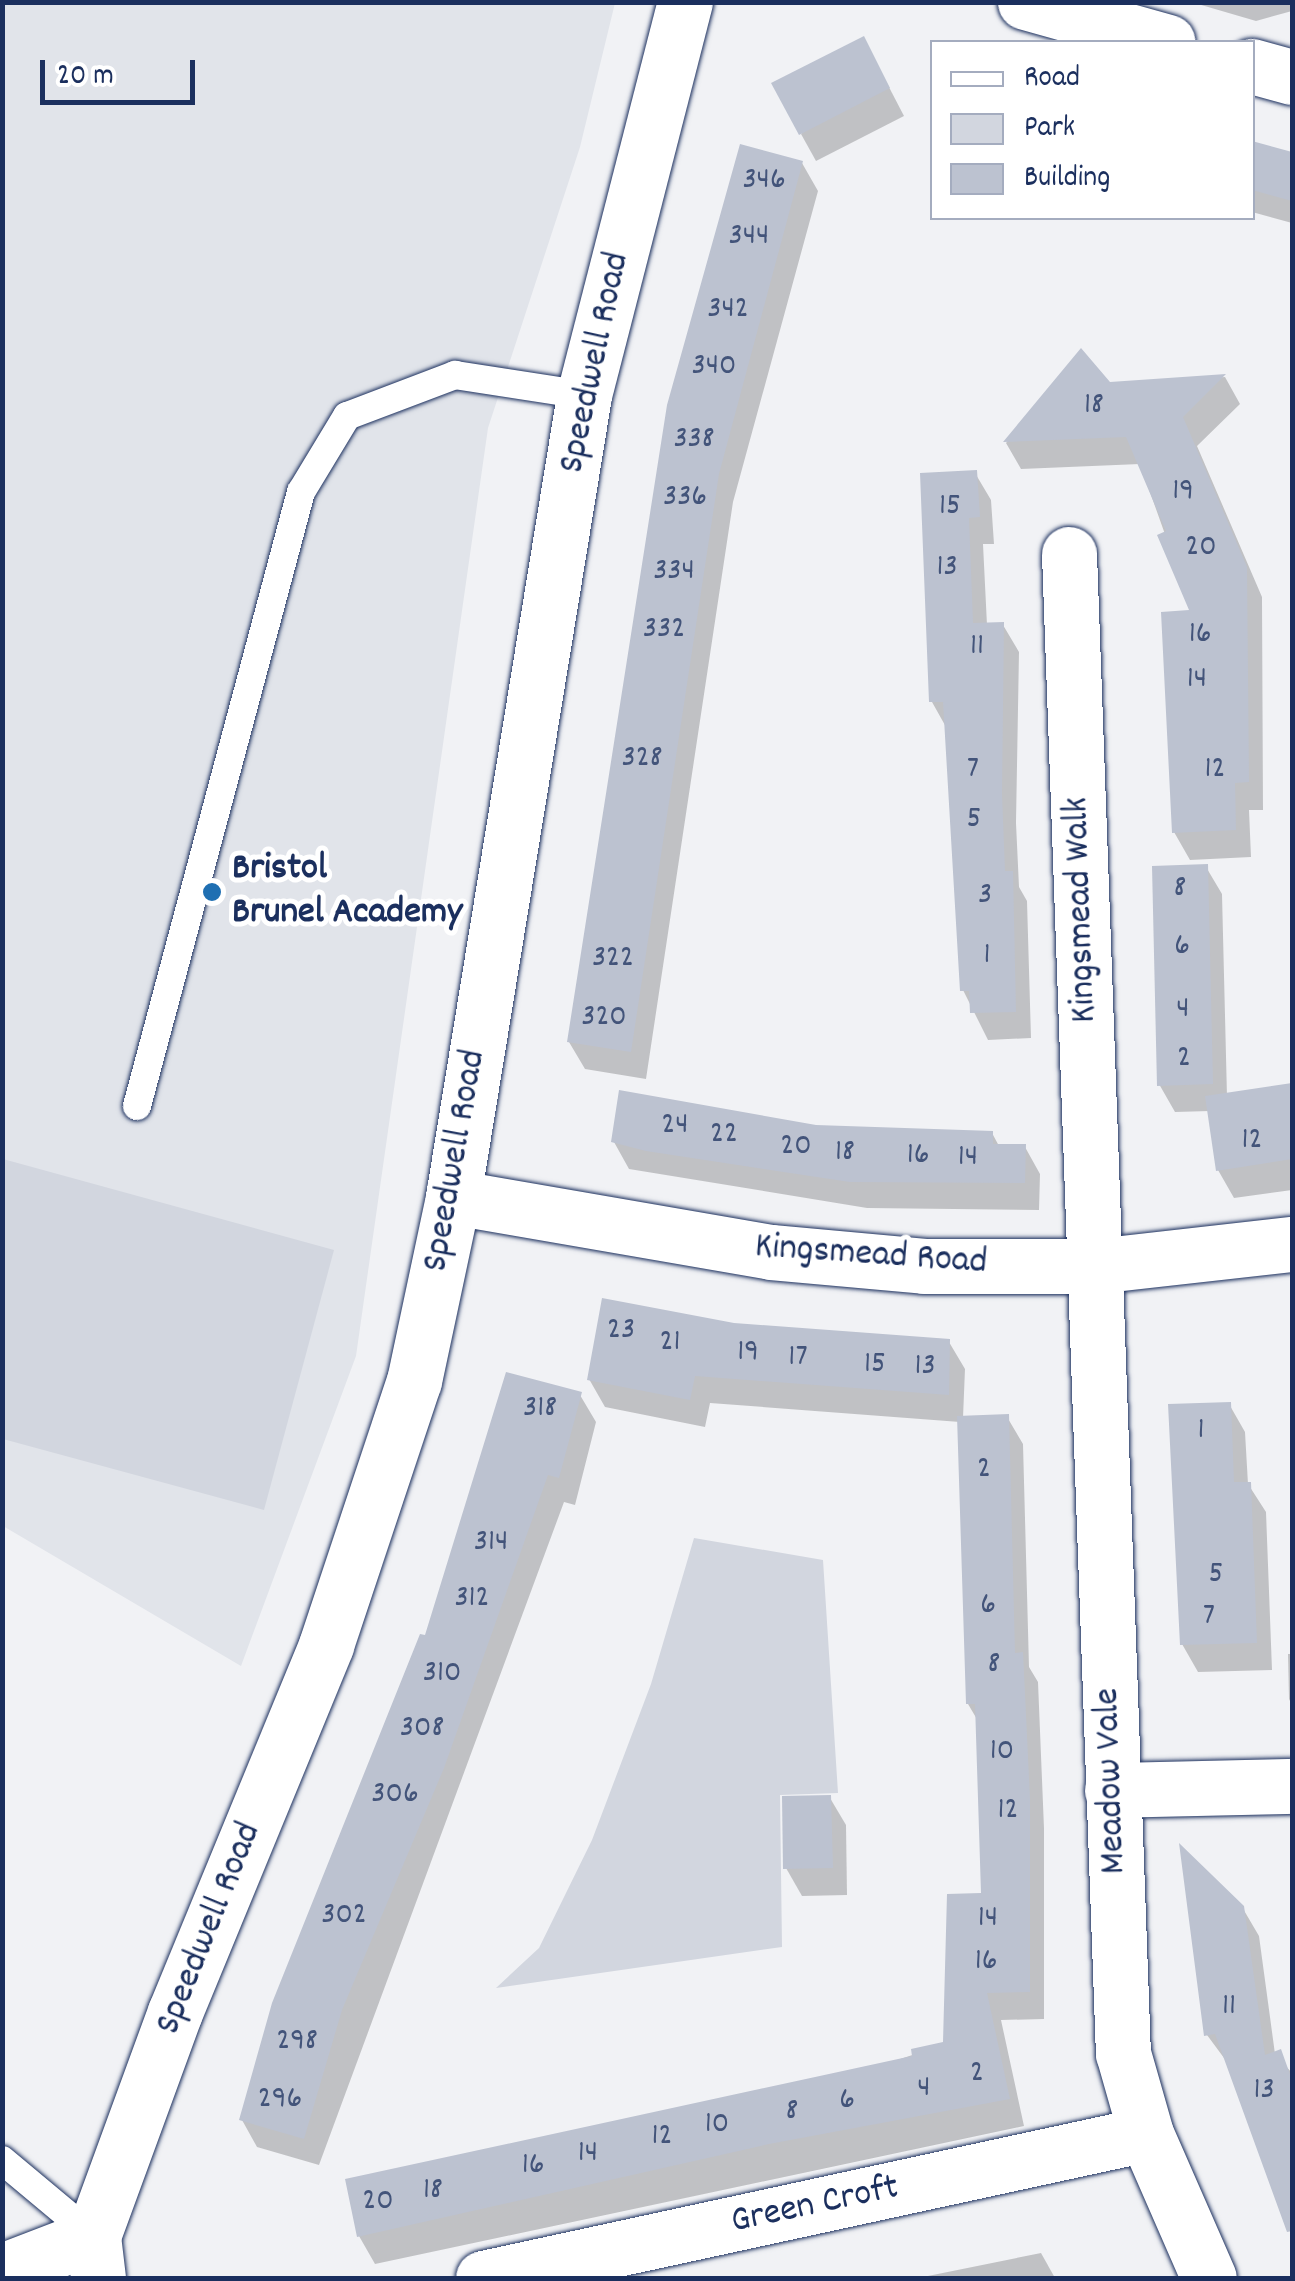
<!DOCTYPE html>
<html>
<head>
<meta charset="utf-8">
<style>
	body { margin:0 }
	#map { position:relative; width:1295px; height:2281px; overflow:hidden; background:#f1f2f5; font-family:Dekko,sans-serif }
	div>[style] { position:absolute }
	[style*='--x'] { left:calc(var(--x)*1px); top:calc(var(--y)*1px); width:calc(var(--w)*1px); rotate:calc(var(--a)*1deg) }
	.built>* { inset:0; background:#e1e4ea }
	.green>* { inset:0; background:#d2d6df }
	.shadow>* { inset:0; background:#0003 }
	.building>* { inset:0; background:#bcc2d0 }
	.roads { filter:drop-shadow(0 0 2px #1b2f5e) drop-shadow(0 0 2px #1b2f5e) }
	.lane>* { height:28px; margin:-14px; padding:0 14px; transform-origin:14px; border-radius:14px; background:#fff }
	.street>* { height:55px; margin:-27.5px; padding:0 27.5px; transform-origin:27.5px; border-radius:27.5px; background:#fff }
	.secondary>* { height:55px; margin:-27.5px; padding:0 27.5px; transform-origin:27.5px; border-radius:27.5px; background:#fff }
	.dots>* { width:28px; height:28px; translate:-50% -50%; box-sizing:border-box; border:5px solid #fff; border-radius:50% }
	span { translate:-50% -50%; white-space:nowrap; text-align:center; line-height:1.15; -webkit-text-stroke:10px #fff; paint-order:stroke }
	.number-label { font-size:32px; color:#43547a }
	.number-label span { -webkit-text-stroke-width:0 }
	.street-label { font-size:38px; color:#1b2f5e }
	.poi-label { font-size:38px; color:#1b2f5e; font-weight:700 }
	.left { translate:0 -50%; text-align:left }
	.frame { position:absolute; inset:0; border:5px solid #1b2f5e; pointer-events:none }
	.legend { position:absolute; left:930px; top:40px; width:325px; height:180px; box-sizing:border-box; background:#fff; border:2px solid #a4acbf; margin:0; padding:12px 18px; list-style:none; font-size:30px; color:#1b2f5e }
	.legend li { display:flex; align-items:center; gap:20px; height:50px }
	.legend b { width:50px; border:2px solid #a4acbf }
	.scale { position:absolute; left:40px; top:60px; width:155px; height:45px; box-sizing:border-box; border:5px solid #1b2f5e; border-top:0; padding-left:12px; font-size:30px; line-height:35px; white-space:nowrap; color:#1b2f5e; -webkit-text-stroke:8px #fff; paint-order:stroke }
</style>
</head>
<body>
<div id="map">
	<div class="built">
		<div style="clip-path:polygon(3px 3px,615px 3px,580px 147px,488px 428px,356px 1356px,241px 1666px,3px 1526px)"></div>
	</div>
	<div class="green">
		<div style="clip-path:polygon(3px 1159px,334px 1250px,264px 1510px,3px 1439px)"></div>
		<div style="clip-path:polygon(694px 1538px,823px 1560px,838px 1793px,780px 1795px,782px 1947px,496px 1988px,539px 1948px,592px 1840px,651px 1684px)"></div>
	</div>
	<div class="shadow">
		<div style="clip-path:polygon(1191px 2px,1292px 2px,1292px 11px,1256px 21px)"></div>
		<div style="clip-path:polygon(878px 66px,904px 116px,816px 161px,801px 134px)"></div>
		<div style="clip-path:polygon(1252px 143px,1292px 155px,1292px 223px,1252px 212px)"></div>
		<div style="clip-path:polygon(802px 163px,818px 191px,733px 502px,646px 1079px,585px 1069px,569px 1042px,669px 406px)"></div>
		<div style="clip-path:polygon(1081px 352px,1109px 385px,1225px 377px,1240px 404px,1197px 446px,1262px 597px,1263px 810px,1249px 810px,1251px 857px,1190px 860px,1174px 832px,1193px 613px,1140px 464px,1021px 469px,1006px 443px)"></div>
		<div style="clip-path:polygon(975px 473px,991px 500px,994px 544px,983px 544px,987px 625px,1003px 625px,1019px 652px,1016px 823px,1019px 887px,1027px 901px,1031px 1038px,988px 1040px,963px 990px,946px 727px,932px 702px)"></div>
		<div style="clip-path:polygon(1206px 867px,1222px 894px,1227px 1096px,1292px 1088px,1292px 1190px,1234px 1198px,1218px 1170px,1210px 1111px,1175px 1112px,1159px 1084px)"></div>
		<div style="clip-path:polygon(816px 1127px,992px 1133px,999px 1146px,1025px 1147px,1040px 1174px,1039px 1210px,867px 1208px,629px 1169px,614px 1142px)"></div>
		<div style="clip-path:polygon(733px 1326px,949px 1342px,965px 1369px,963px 1418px,1007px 1417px,1023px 1444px,1029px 1667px,1038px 1682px,1044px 1828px,1044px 2019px,1001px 2020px,1024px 2126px,375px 2264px,359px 2236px,946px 2044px,984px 1895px,978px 1721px,968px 1704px,960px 1422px,710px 1403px,705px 1427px,605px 1407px,589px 1379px)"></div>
		<div style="clip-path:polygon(580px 1395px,596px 1422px,575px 1505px,564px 1502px,319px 2165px,257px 2147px,242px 2120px,426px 1639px)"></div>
		<div style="clip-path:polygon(1229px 1404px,1245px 1432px,1248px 1484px,1266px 1512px,1272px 1670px,1198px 1672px,1182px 1644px)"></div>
		<div style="clip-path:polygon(1288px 1654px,1292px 1654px,1292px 1705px,1289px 1699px)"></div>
		<div style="clip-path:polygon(830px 1798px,846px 1825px,847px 1895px,802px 1896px,786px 1868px)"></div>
		<div style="clip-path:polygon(1242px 1907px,1259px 1936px,1275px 2054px,1292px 2073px,1292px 2233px,1227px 2062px,1207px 2035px)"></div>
		<div style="clip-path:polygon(1041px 2253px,1055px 2278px,918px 2278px)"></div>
	</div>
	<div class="building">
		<div style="clip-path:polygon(864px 36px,890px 88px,799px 135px,771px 83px)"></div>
		<div style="clip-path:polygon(1252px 141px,1292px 152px,1292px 201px,1252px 190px)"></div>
		<div style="clip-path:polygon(740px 144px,803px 161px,719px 474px,631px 1052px,567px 1042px,667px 405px)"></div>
		<div style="clip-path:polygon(1081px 348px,1110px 382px,1226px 374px,1183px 417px,1247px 567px,1249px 782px,1235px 783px,1236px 830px,1172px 833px,1161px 612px,1189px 610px,1157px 535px,1166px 531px,1126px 437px,1003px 442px)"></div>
		<div style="clip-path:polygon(977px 470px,980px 517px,969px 518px,973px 623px,1004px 622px,1002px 794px,1005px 871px,1013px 871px,1016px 1012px,970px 1013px,969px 991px,960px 991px,943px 702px,929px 702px,920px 473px)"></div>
		<div style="clip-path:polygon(1208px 864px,1213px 1084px,1157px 1086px,1152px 866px)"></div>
		<div style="clip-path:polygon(1292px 1083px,1292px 1159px,1216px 1171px,1205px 1096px)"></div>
		<div style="clip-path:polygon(619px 1090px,816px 1125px,993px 1131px,993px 1144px,1026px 1144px,1025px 1183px,850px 1182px,646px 1151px,611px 1142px)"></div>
		<div style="clip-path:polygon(602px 1298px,734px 1323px,950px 1339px,949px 1395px,695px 1376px,690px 1400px,587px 1380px)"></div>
		<div style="clip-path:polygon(506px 1372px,582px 1392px,559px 1478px,548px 1475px,444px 1768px,342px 2010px,304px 2139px,239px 2120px,272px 2003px,420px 1634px,425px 1635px)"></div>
		<div style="clip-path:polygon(1231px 1402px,1234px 1482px,1251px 1482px,1257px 1643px,1180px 1645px,1168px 1404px)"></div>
		<div style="clip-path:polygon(1009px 1414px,1015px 1653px,1023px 1652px,1030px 1799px,1030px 1992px,987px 1993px,1010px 2099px,769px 2144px,357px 2237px,345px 2179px,912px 2056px,911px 2049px,943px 2042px,947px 1894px,981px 1893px,975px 1704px,966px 1704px,957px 1416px)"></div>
		<div style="clip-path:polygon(831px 1795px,833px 1868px,783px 1869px,782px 1796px)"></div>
		<div style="clip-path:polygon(1179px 1843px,1244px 1906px,1265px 2055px,1281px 2049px,1292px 2080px,1292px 2231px,1287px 2232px,1215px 2034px,1204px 2036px)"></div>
	</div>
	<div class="roads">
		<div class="lane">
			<div style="--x:137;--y:1106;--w:636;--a:-75.05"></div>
			<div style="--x:301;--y:492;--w:89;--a:-58.8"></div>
			<div style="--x:347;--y:416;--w:116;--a:-20.8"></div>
			<div style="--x:455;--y:375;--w:131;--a:8.8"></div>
			<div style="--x:2;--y:2160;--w:119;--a:39.9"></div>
		</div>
		<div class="street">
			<div style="--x:1025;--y:2;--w:148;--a:15.6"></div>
			<div style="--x:1252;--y:66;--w:41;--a:15.4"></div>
			<div style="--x:1069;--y:554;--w:1500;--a:87.94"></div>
			<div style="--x:1123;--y:2053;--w:84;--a:74.1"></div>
			<div style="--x:1146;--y:2134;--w:157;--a:66.4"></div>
			<div style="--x:453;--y:1197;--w:323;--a:9.8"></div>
			<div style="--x:771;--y:1252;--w:154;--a:5.2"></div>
			<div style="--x:924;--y:1266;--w:171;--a:0"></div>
			<div style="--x:1095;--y:1266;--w:198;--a:-6.4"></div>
			<div style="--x:1112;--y:1790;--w:180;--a:-1.3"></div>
			<div style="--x:2;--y:2271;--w:97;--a:-21"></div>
			<div style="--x:483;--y:2278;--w:678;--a:-12.25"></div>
		</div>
		<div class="secondary">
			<div style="--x:98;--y:2278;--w:42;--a:-96.8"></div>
			<div style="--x:93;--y:2236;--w:239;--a:-69.9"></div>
			<div style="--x:175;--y:2012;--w:397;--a:-67.6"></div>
			<div style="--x:326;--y:1645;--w:278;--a:-71.6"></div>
			<div style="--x:414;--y:1381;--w:188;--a:-78"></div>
			<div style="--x:453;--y:1197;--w:813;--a:-80.72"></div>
			<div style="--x:584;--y:395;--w:406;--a:-75.6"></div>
		</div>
	</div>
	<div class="dots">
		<div style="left:212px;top:892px;background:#1f6fb2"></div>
	</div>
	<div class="number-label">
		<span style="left:764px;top:181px">346</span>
		<span style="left:749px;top:237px">344</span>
		<span style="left:728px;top:310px">342</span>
		<span style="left:714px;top:367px">340</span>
		<span style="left:1094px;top:406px">18</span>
		<span style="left:694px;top:440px">338</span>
		<span style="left:1183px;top:492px">19</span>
		<span style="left:685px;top:498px">336</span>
		<span style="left:950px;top:507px">15</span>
		<span style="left:1201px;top:548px">20</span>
		<span style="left:947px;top:568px">13</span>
		<span style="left:674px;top:572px">334</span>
		<span style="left:664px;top:630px">332</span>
		<span style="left:1200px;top:635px">16</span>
		<span style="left:977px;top:647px">11</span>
		<span style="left:1197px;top:680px">14</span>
		<span style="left:642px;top:759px">328</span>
		<span style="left:973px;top:770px">7</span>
		<span style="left:1215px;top:770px">12</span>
		<span style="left:974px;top:820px">5</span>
		<span style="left:1180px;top:889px">8</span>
		<span style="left:985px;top:896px">3</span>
		<span style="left:1182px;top:947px">6</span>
		<span style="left:987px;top:956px">1</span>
		<span style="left:613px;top:959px">322</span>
		<span style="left:1183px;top:1010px">4</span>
		<span style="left:604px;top:1018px">320</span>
		<span style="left:1184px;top:1059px">2</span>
		<span style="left:675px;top:1126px">24</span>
		<span style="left:724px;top:1135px">22</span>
		<span style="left:1252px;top:1141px">12</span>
		<span style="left:796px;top:1147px">20</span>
		<span style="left:845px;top:1153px">18</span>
		<span style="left:918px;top:1156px">16</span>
		<span style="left:968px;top:1158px">14</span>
		<span style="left:621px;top:1331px">23</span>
		<span style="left:670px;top:1343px">21</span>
		<span style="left:748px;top:1353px">19</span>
		<span style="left:798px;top:1358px">17</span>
		<span style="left:875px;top:1365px">15</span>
		<span style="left:925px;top:1367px">13</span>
		<span style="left:540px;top:1409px">318</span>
		<span style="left:1201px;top:1431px">1</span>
		<span style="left:984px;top:1470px">2</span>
		<span style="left:491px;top:1543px">314</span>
		<span style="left:1216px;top:1575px">5</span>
		<span style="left:472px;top:1599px">312</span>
		<span style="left:988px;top:1606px">6</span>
		<span style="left:1209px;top:1617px">7</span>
		<span style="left:994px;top:1665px">8</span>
		<span style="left:442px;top:1674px">310</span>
		<span style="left:422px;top:1729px">308</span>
		<span style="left:1002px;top:1752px">10</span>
		<span style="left:395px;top:1795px">306</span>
		<span style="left:1008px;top:1811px">12</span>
		<span style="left:344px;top:1916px">302</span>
		<span style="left:988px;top:1919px">14</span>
		<span style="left:986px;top:1962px">16</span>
		<span style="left:1229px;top:2007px">11</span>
		<span style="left:297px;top:2042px">298</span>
		<span style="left:977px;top:2074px">2</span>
		<span style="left:924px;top:2089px">4</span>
		<span style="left:1264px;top:2091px">13</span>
		<span style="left:280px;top:2100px">296</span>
		<span style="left:847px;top:2101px">6</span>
		<span style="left:792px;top:2112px">8</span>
		<span style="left:717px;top:2125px">10</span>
		<span style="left:662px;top:2137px">12</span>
		<span style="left:588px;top:2154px">14</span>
		<span style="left:533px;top:2166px">16</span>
		<span style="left:433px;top:2191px">18</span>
		<span style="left:378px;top:2202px">20</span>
	</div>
	<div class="street-label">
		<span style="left:596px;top:363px;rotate:-78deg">Speedwell Road</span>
		<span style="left:1082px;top:910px;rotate:-92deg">Kingsmead Walk</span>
		<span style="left:456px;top:1161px;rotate:-80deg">Speedwell Road</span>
		<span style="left:871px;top:1256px;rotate:4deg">Kingsmead Road</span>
		<span style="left:1112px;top:1781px;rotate:-92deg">Meadow Vale</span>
		<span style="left:210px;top:1929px;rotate:-68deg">Speedwell Road</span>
		<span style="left:815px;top:2206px;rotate:-12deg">Green Croft</span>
	</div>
	<div class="poi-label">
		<span class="left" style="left:232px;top:892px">Bristol<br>Brunel Academy</span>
	</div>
	<div class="frame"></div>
	<ul class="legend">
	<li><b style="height:12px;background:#fff"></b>Road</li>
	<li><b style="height:28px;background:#d2d6df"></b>Park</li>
	<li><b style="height:28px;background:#bcc2d0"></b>Building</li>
	</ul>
	<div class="scale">20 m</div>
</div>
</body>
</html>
